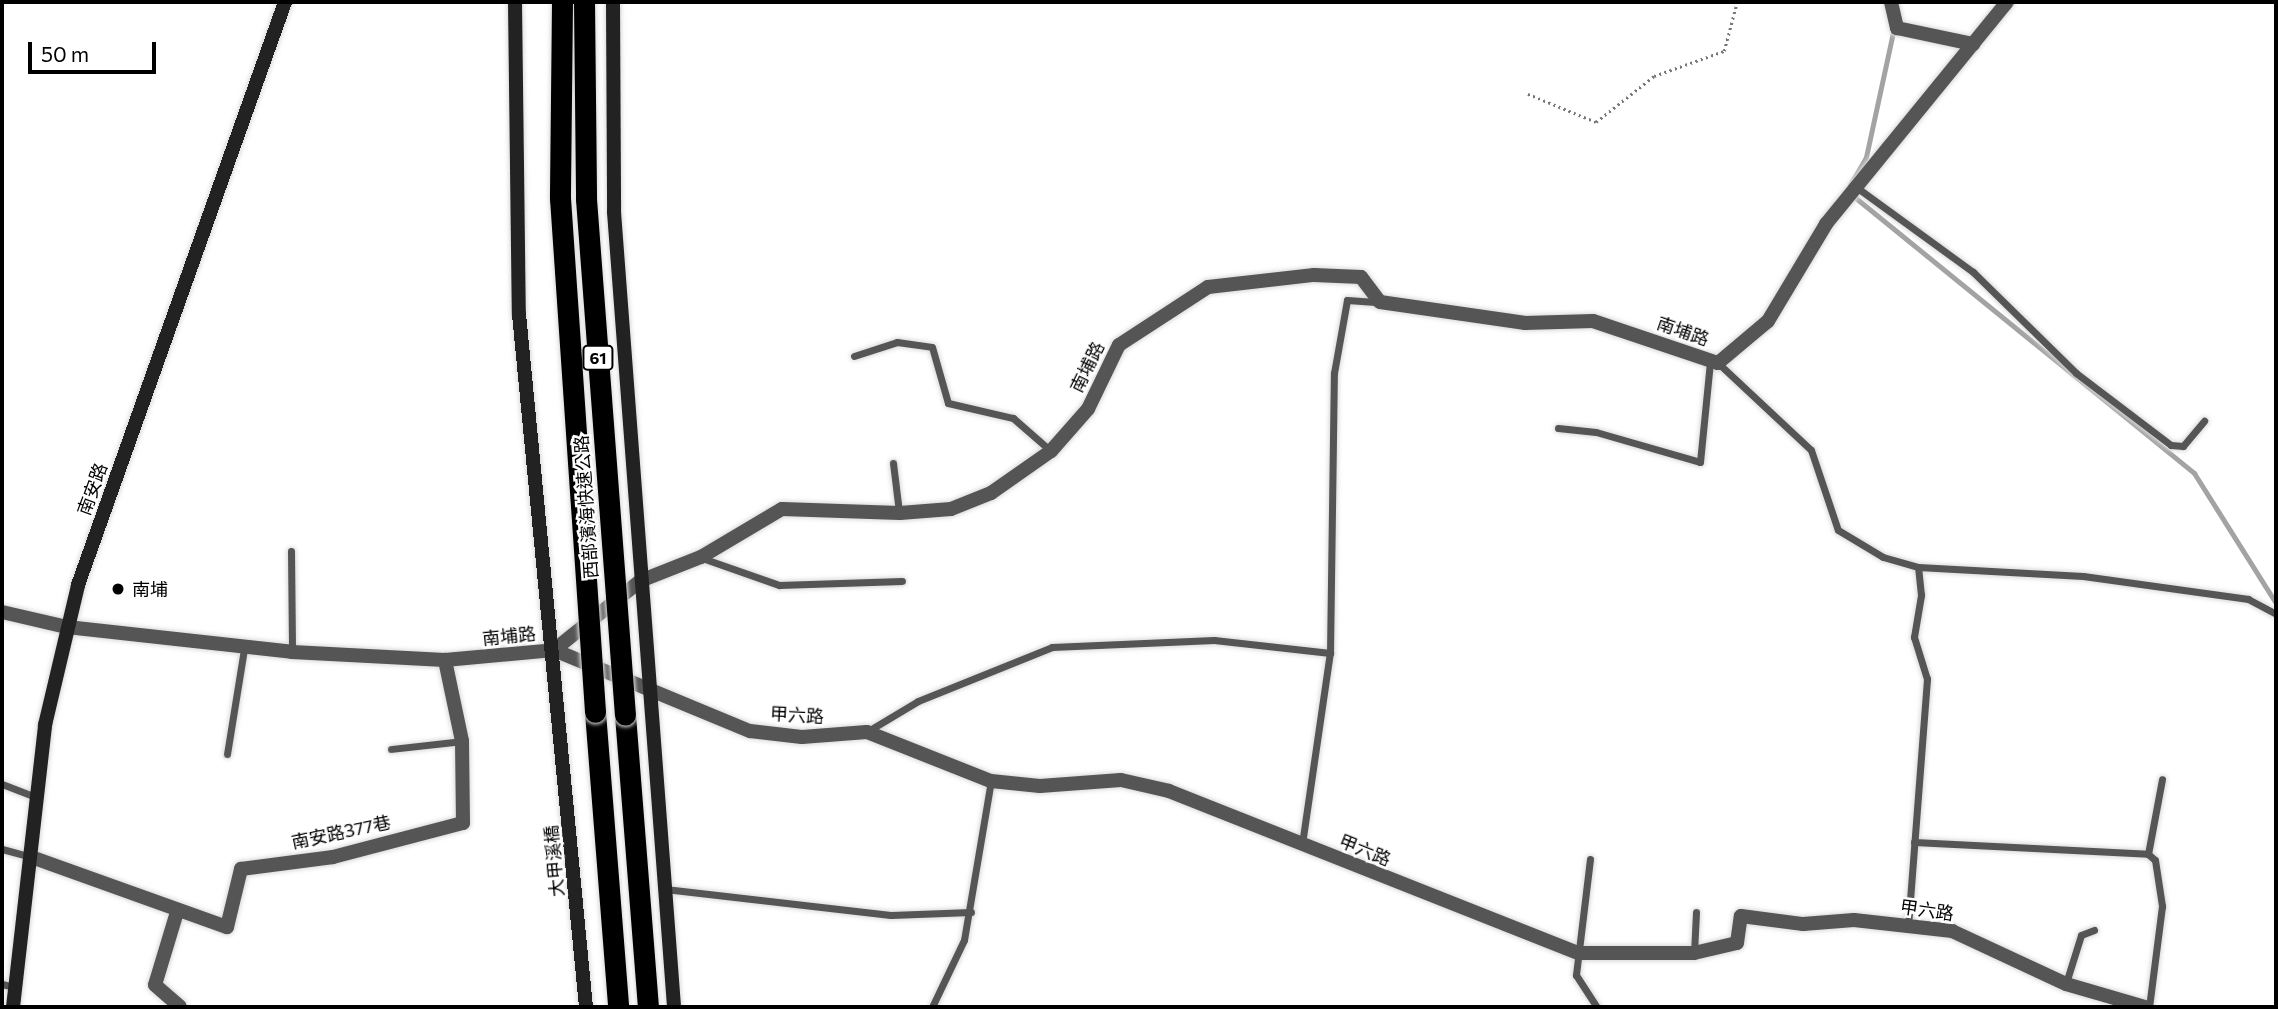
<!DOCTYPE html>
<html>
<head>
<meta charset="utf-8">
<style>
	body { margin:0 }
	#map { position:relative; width:2278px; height:1009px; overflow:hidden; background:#fff; font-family:Commissioner,"Noto Sans TC",sans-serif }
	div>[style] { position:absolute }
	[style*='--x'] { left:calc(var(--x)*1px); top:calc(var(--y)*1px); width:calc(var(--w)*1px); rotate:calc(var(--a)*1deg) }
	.stream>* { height:5px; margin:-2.5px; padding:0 2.5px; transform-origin:2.5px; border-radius:2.5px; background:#a3a3a3 }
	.path>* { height:2.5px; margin-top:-1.25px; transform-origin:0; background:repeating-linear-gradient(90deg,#777 0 2px,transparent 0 5.5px) }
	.roads { filter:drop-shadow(0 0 2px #dbdbdb) drop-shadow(0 0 2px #dbdbdb) }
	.lane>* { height:7px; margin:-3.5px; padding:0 3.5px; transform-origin:3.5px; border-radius:3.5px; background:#555 }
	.street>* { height:14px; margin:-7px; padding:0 7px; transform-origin:7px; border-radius:7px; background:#555 }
	.secondary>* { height:14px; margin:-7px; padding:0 7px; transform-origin:7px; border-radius:7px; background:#222 }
	.highway>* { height:21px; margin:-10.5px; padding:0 10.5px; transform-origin:10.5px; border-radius:10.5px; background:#000 }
	.bridges { filter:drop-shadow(0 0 2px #dbdbdb) drop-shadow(0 0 2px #dbdbdb) }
	.highway-bridge>* { height:21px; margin:-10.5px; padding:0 10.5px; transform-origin:10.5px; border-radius:10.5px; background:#000 }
	.dots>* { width:19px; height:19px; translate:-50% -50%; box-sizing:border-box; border:4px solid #fff; border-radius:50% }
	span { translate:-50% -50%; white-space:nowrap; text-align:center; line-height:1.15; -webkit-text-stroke:5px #fff; paint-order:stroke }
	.shield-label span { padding:2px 5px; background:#fff; border:2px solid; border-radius:5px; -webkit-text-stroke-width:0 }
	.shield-label { font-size:16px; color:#000; font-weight:700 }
	.street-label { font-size:18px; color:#000 }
	.poi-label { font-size:18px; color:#000 }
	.left { translate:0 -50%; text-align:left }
	.frame { position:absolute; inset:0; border:4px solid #000; pointer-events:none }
	.scale { position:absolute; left:28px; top:42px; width:128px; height:32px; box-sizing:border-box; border:4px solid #000; border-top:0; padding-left:9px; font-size:21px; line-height:24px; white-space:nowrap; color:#000; -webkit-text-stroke:5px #fff; paint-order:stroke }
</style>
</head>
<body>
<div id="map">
	<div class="stream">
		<div style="--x:1850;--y:185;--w:32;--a:-60"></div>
		<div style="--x:1866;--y:157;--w:133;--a:-77.8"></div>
		<div style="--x:1852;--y:195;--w:441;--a:39.1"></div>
		<div style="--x:2194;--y:473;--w:154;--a:57.8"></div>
	</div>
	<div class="path">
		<div style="--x:1528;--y:94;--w:74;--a:22.4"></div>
		<div style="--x:1596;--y:122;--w:74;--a:-38.4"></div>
		<div style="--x:1654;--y:76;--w:74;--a:-19.7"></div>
		<div style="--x:1724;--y:51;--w:51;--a:-75.1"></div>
	</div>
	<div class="roads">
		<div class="lane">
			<div style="--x:1856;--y:187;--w:145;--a:36"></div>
			<div style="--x:1973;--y:272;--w:144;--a:44.4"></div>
			<div style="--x:2076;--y:373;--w:119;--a:37.2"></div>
			<div style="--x:2171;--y:445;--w:12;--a:5"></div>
			<div style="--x:2183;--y:446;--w:33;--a:-50"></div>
			<div style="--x:854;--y:356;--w:45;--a:-18"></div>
			<div style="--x:897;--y:342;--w:35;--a:8"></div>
			<div style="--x:932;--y:347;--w:58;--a:74.1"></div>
			<div style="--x:948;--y:403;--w:67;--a:13"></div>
			<div style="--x:1013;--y:418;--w:50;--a:41"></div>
			<div style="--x:1718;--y:363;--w:127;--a:43.1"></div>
			<div style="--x:1811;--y:450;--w:84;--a:71.4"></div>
			<div style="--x:1838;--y:530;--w:52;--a:31"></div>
			<div style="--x:1883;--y:557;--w:36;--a:16"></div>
			<div style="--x:1918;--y:567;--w:165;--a:3.1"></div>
			<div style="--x:2083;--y:576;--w:167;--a:7.9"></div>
			<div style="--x:2248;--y:599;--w:32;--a:28"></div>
			<div style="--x:1558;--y:428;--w:38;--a:6"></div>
			<div style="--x:1596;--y:432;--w:108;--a:16.1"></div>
			<div style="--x:1700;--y:462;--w:101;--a:-84.3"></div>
			<div style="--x:893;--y:463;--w:49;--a:83"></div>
			<div style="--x:291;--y:551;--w:101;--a:89.4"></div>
			<div style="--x:702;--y:558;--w:82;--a:19.3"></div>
			<div style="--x:779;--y:585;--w:123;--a:-1.9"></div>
			<div style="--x:868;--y:731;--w:58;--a:-31"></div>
			<div style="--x:918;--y:701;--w:144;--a:-21.9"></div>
			<div style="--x:1052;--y:647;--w:162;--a:-2.5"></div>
			<div style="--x:1214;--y:640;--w:117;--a:6.4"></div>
			<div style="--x:391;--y:749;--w:71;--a:-6.4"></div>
			<div style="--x:227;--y:754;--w:106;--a:-80.8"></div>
			<div style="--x:2;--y:784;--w:34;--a:21"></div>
			<div style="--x:1914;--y:842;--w:234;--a:2.9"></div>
			<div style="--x:2148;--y:854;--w:9;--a:41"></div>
			<div style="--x:2155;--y:860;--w:47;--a:81.3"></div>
			<div style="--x:2162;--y:906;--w:102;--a:97.3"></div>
			<div style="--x:1302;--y:844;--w:193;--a:-81.7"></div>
			<div style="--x:1330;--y:653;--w:280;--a:-89.2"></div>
			<div style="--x:1334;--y:373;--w:74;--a:-79.9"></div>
			<div style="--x:1347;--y:300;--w:32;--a:4"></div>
			<div style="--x:2;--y:849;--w:30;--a:15"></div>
			<div style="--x:2148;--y:854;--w:76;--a:-79.4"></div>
			<div style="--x:1590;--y:859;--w:117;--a:96.9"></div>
			<div style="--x:1576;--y:975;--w:38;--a:57"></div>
			<div style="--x:665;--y:889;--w:227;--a:6.6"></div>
			<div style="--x:891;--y:915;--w:80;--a:-2.1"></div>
			<div style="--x:1908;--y:926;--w:248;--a:-85.6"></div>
			<div style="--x:1927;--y:679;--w:44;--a:-107.2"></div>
			<div style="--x:1914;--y:637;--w:43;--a:-80.5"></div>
			<div style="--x:1921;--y:595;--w:28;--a:-96"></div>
			<div style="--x:1694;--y:953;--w:41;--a:-87.2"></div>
			<div style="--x:2066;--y:983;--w:50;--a:-72.6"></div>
			<div style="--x:2081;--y:935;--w:14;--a:-21"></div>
			<div style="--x:2;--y:984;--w:12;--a:14"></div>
			<div style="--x:932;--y:1007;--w:74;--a:-64.5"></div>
			<div style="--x:964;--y:940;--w:161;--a:-80.4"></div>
		</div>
		<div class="street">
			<div style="--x:1891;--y:2;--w:27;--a:77"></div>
			<div style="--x:1897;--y:28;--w:78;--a:11.9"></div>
			<div style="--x:2;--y:612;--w:67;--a:13"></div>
			<div style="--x:67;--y:627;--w:226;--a:6.3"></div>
			<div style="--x:292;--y:652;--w:153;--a:3"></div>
			<div style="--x:445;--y:660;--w:109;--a:-5.2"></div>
			<div style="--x:554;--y:650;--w:110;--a:-38.7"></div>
			<div style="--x:640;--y:581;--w:66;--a:-21.5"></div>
			<div style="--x:701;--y:557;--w:94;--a:-30.7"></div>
			<div style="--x:782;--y:509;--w:118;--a:1.9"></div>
			<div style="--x:900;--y:513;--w:51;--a:-4.5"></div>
			<div style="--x:951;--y:509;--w:43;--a:-21.8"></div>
			<div style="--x:991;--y:493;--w:73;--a:-35"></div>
			<div style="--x:1051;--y:451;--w:56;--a:-48.6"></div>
			<div style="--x:1088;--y:409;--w:71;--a:-64.2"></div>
			<div style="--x:1119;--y:345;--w:106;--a:-33.1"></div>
			<div style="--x:1208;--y:287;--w:107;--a:-6.5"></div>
			<div style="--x:1314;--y:275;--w:47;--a:2.4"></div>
			<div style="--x:1361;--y:277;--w:31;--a:53"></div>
			<div style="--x:1380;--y:302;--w:147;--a:8.2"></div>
			<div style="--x:1525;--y:323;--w:68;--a:-1.7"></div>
			<div style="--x:1593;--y:321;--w:132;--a:18.6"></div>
			<div style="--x:1718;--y:363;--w:65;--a:-40"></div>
			<div style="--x:1768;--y:321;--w:113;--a:-59.1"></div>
			<div style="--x:1826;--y:224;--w:286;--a:-50.8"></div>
			<div style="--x:554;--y:650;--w:212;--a:22.5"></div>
			<div style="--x:750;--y:731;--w:52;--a:6.6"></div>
			<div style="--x:802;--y:737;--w:65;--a:-4.4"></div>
			<div style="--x:867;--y:732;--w:133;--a:21.6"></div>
			<div style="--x:991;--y:781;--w:49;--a:5.8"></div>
			<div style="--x:1040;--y:786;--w:81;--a:-4.2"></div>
			<div style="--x:1121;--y:780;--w:49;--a:12.9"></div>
			<div style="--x:1169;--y:791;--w:441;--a:21.6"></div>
			<div style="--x:1579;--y:953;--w:115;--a:0"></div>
			<div style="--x:1694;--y:953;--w:44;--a:-13.1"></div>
			<div style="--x:1737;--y:943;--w:27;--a:-82"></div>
			<div style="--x:1741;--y:916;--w:63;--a:7.4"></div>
			<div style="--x:1803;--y:924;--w:51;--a:-4.5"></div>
			<div style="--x:1854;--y:920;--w:99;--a:6.4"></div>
			<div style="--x:1952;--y:931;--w:126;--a:24.9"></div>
			<div style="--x:2066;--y:984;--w:82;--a:16.2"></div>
			<div style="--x:34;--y:858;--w:205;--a:19.7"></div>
			<div style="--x:227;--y:927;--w:60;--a:-76.4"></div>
			<div style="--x:241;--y:869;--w:93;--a:-7.4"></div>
			<div style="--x:333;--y:857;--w:134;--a:-14.7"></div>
			<div style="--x:463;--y:823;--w:82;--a:-90.7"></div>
			<div style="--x:462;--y:741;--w:83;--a:-101.9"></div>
			<div style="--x:177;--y:912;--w:76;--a:106.8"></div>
			<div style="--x:155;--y:985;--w:33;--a:41"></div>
		</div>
		<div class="secondary">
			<div style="--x:515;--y:2;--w:312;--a:89.3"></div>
			<div style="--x:519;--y:314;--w:696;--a:84.48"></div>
			<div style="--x:613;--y:2;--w:210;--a:89.7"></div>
			<div style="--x:614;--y:212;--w:797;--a:85.68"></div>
			<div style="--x:13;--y:1007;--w:284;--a:-83.5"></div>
			<div style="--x:45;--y:725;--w:144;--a:-76.7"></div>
			<div style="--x:78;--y:585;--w:619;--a:-70.45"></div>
		</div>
		<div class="highway">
			<div style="--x:595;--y:712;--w:296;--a:85.5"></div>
			<div style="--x:625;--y:715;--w:293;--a:85.5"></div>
		</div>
	</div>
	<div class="bridges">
		<div class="highway-bridge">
			<div style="--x:562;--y:2;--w:196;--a:90.6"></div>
			<div style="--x:560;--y:198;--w:515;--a:86.1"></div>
			<div style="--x:584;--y:2;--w:197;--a:89.4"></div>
			<div style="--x:586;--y:199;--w:517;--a:85.68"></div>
		</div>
	</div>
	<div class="dots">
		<div style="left:118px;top:589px;background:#000"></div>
	</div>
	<div class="shield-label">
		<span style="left:598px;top:358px">61</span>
	</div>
	<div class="street-label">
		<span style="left:1683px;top:331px;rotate:19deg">南埔路</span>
		<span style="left:1087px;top:367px;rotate:-64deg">南埔路</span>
		<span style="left:92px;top:489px;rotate:-70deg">南安路</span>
		<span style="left:586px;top:507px;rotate:-94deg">西部濱海快速公路</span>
		<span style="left:509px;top:636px;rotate:-6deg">南埔路</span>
		<span style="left:797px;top:715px;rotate:3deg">甲六路</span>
		<span style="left:341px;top:832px;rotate:-12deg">南安路377巷</span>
		<span style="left:1365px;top:850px;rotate:22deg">甲六路</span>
		<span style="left:554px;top:861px;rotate:-95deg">大甲溪橋</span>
		<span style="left:1927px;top:910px;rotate:8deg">甲六路</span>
	</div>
	<div class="poi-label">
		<span class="left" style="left:132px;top:589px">南埔</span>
	</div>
	<div class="frame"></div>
	<div class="scale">50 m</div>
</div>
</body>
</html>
